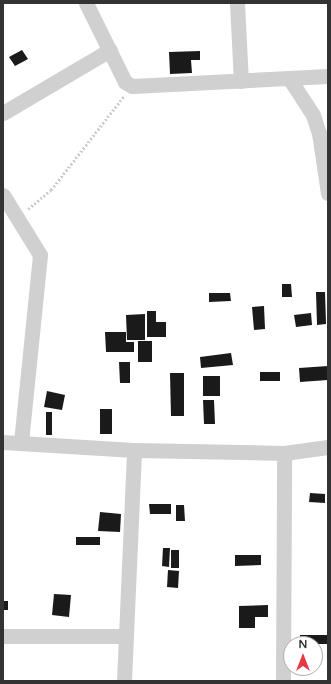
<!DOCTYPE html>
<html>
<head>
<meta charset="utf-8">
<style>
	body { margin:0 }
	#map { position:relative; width:331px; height:684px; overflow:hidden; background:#fff; font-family:"Varela Round",sans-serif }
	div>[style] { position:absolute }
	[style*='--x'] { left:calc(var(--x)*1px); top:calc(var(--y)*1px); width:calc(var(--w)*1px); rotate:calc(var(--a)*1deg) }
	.building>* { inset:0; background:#1a1a1a }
	.path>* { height:2.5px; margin-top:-1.25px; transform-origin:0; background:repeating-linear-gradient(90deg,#cdcdcd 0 2px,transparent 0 4px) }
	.street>* { height:15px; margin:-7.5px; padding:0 7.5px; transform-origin:7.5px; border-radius:7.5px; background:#d0d0d0 }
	span { translate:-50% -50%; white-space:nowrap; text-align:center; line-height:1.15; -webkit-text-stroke:4px #fff; paint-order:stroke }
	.frame { position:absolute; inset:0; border:4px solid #333; pointer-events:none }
	.north { position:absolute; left:283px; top:636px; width:40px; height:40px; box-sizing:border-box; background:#fff; border:1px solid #adadad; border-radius:50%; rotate:0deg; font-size:11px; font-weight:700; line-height:16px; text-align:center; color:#333 }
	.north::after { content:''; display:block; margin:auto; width:14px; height:18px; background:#e63946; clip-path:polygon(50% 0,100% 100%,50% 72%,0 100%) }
</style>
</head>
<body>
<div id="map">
	<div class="building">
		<div style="clip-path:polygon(22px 50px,28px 59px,15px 66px,9px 57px)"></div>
		<div style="clip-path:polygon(200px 51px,200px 60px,191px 60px,192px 73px,170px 74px,169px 52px)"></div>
		<div style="clip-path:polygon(282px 284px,291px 284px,292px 297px,282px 297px)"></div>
		<div style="clip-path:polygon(316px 292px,325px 292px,326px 324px,317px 325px)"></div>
		<div style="clip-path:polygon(209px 293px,230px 293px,231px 301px,209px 302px)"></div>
		<div style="clip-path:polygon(264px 306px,265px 329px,254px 330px,252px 307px)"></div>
		<div style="clip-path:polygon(147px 311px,156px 311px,156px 322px,166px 322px,166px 337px,147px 337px)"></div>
		<div style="clip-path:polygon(311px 313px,312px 325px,296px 327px,294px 315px)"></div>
		<div style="clip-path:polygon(145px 314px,145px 340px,127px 340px,126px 315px)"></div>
		<div style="clip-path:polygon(105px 332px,126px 332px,126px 342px,134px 342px,134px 352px,106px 352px)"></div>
		<div style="clip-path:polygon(138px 341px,152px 341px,152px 362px,138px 362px)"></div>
		<div style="clip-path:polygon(231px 353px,233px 365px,201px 368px,200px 357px)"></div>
		<div style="clip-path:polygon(119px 362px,130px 362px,130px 383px,120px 383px)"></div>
		<div style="clip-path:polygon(328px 366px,328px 380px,300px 382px,299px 368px)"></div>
		<div style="clip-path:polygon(260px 372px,280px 372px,280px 381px,260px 381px)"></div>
		<div style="clip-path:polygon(170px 373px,184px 373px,184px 416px,171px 416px)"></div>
		<div style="clip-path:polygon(203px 376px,220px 376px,220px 396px,203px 396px)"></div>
		<div style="clip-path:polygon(47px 391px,65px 395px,62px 410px,44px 407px)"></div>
		<div style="clip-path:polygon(203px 400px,214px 400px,215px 424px,204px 424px)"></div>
		<div style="clip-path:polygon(100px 409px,112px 409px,112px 434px,100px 434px)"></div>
		<div style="clip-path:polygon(46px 412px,52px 412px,52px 435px,46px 435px)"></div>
		<div style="clip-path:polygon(310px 493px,325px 494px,325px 503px,309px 502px)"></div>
		<div style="clip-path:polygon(149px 504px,171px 504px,171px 514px,150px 514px)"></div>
		<div style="clip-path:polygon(176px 505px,184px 505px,185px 521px,176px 521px)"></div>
		<div style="clip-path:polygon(100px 512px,121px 514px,120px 532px,98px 531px)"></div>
		<div style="clip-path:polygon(76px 537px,100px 537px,100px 545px,76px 545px)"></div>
		<div style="clip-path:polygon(163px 548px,170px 548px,169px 567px,162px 566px)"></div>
		<div style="clip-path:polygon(171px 550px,179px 550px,179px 568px,171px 568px)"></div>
		<div style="clip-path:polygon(235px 555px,261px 555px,261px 565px,235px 566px)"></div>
		<div style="clip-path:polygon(168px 570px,179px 571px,178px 588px,167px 587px)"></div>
		<div style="clip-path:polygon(54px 594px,71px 595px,69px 617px,52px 615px)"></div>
		<div style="clip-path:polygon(3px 601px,8px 601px,8px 610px,3px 610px)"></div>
		<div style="clip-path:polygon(268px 605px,268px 617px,255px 617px,255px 628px,239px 628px,239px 606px)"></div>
		<div style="clip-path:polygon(300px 635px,328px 635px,328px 644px,300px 644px)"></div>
	</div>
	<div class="path">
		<div style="--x:28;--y:209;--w:30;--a:-40"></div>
		<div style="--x:51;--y:190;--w:119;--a:-52.2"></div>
	</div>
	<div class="street">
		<div style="--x:86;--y:3;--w:88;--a:63.7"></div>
		<div style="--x:125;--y:82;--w:8;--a:30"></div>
		<div style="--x:132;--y:86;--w:196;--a:-2.9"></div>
		<div style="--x:237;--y:3;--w:78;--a:87.1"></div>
		<div style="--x:289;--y:78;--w:44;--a:57"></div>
		<div style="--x:313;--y:115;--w:19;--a:72"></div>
		<div style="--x:319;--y:133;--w:61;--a:81.5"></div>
		<div style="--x:3;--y:113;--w:124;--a:-30.5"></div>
		<div style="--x:3;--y:195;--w:70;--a:58.3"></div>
		<div style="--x:40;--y:255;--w:188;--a:95.8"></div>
		<div style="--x:3;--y:442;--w:131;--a:3.5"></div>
		<div style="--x:134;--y:450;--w:150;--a:1.1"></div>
		<div style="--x:284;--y:453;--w:44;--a:-7.8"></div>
		<div style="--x:3;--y:636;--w:121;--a:0"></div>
		<div style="--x:124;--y:681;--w:231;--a:-87.5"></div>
		<div style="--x:283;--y:681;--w:228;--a:-89.7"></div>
	</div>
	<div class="frame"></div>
	<div class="north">N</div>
</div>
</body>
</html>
